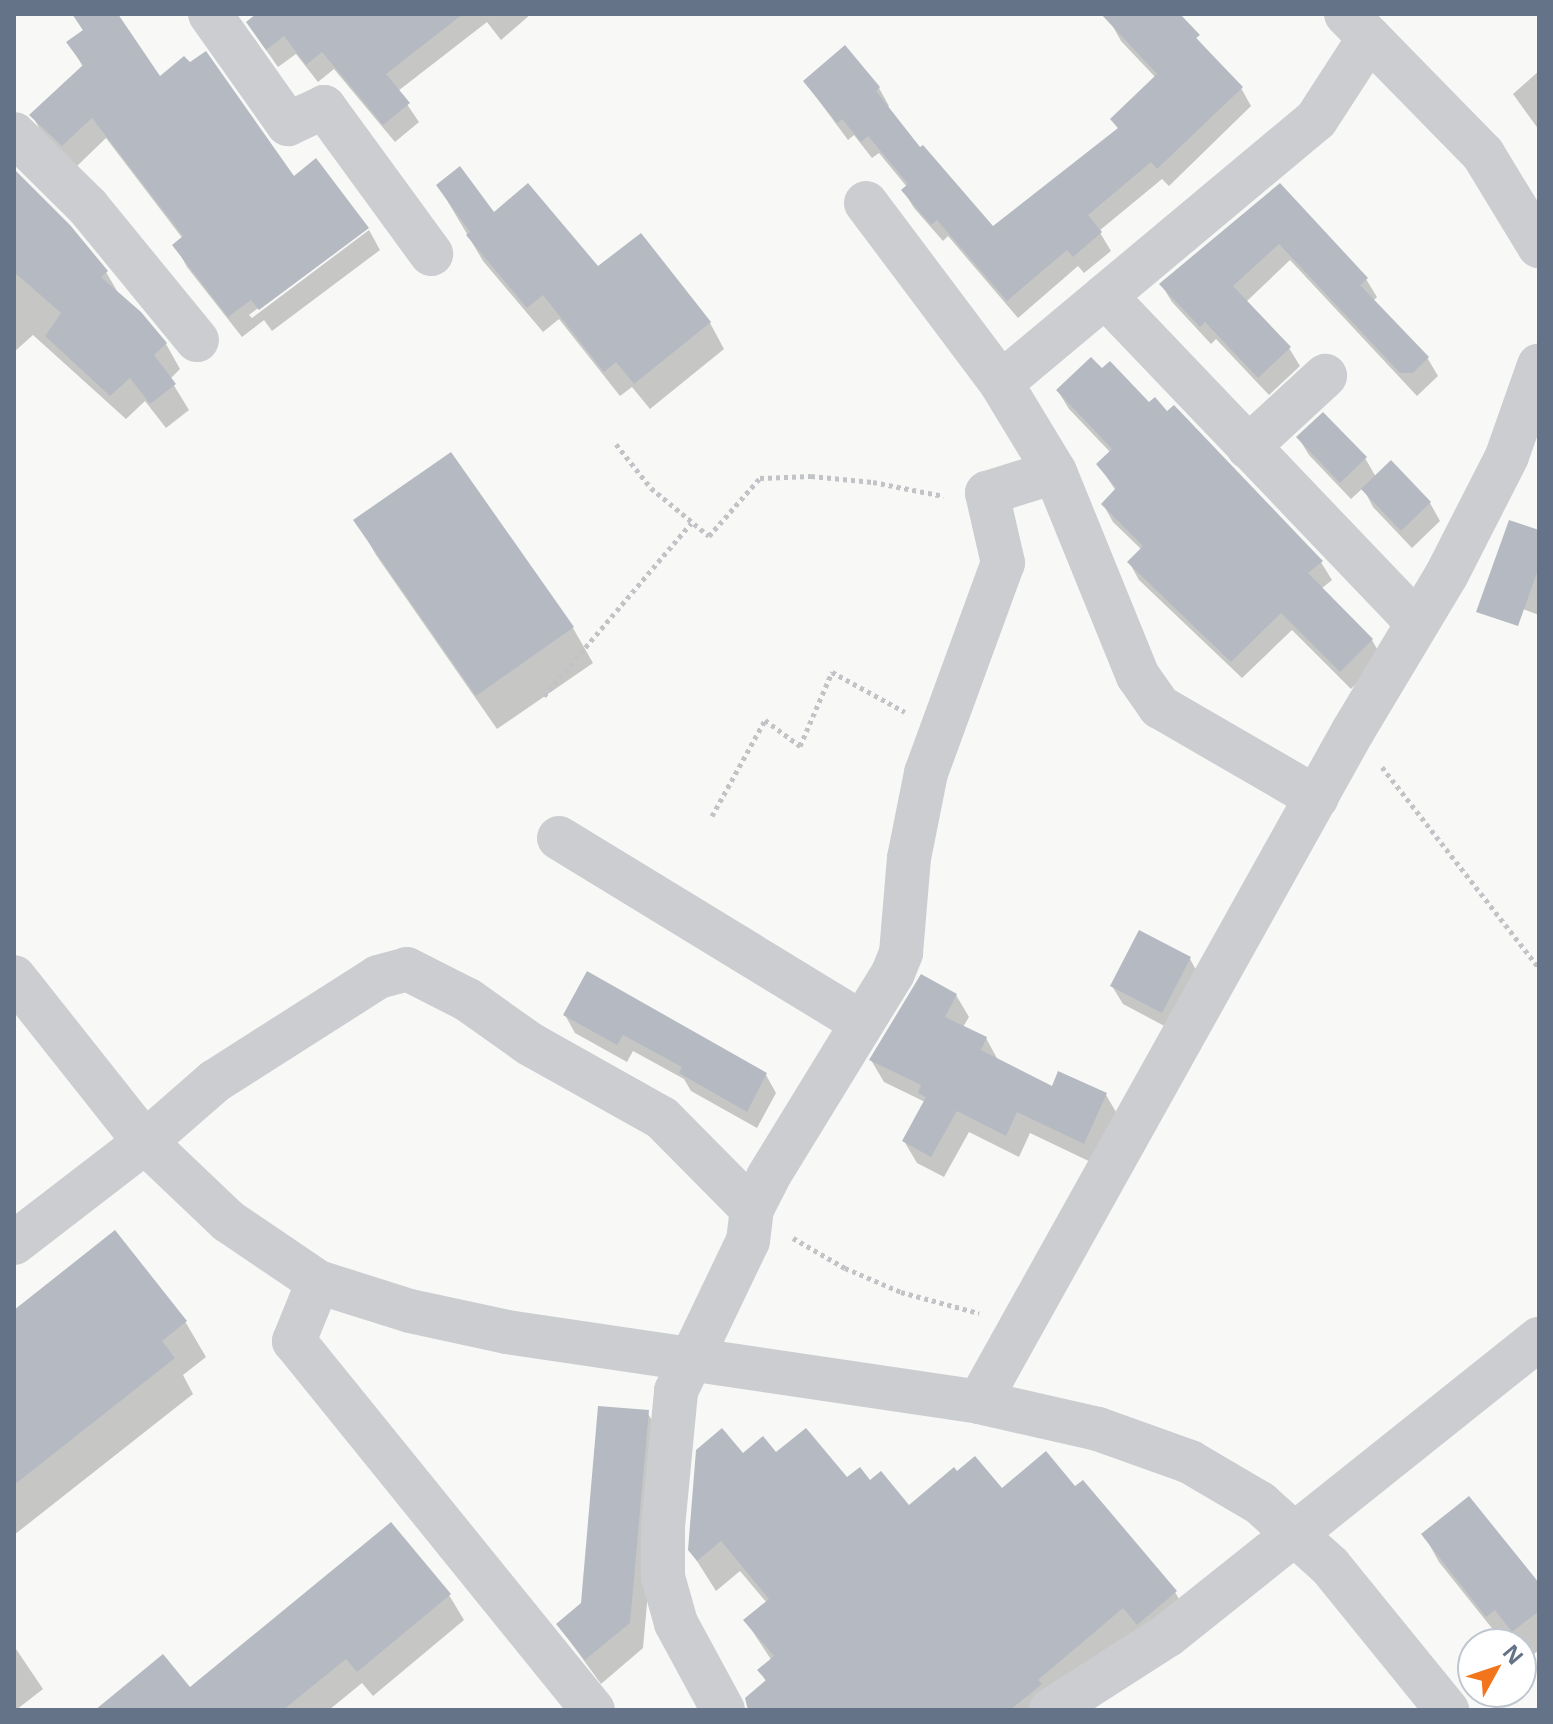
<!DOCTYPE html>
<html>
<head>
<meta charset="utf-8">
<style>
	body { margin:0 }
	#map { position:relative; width:1553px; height:1724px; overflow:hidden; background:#f8f9f6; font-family:"Noto Sans",sans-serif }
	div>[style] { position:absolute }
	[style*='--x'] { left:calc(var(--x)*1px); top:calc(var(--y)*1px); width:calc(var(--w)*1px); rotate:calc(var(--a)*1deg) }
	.shadow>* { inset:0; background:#0003 }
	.building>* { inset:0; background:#b5bac2 }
	.path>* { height:5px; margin-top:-2.5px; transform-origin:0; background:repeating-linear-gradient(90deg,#c1c3c6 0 4px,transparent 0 8px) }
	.minor>* { height:44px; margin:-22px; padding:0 22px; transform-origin:22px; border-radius:22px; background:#cbcdd1 }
	.tertiary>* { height:44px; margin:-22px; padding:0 22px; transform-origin:22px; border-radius:22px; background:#cbcdd1 }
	span { translate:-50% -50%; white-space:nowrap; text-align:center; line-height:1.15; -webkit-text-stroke:8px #fff; paint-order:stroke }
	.frame { position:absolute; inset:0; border:16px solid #657389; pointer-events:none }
	.north { position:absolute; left:1457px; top:1628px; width:80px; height:80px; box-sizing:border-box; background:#fff; border:2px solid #c1c7d0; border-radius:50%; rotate:50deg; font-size:22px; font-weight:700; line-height:32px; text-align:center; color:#657389 }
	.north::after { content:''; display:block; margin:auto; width:28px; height:36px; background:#f2751c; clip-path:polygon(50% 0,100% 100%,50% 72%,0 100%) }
</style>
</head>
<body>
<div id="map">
	<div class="shadow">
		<div style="clip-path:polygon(73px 14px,116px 14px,160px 79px,293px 179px,366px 227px,249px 315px,252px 318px,369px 230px,380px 250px,272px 331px,264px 320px,242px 337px,187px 267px,175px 245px,183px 239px,106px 138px,76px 167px,44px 137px,32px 115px,83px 67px,69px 43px,84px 32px)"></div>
		<div style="clip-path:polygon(260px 14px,531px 14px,501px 40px,487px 22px,398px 91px,419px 122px,395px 142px,334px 69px,318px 82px,296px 54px,278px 67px,259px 40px)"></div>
		<div style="clip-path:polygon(1120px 14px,1175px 14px,1241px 88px,1251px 106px,1169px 186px,1162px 179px,1099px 231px,1111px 251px,1084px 273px,1078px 266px,1018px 318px,948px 236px,943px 241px,914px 208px,903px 190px,907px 187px,879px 153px,872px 158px,854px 135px,848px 140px,805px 82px,845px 48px,879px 88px,889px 106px,887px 108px,920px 150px,993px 229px,1119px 130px,1112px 119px,1156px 78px,1121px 41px,1111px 23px)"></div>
		<div style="clip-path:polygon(1539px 71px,1539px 130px,1513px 94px)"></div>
		<div style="clip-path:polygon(14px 171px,106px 272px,120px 296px,166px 344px,180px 369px,170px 379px,189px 410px,166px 428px,145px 401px,126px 419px,33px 335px,14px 352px)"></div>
		<div style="clip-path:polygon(438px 185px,598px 269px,641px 235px,710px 323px,724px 349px,650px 409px,632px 387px,620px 396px,559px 319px,543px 332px,483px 261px)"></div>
		<div style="clip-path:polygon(1280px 185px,1366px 279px,1377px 297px,1373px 301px,1428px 359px,1438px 376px,1417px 396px,1290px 260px,1246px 302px,1289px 348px,1300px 366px,1269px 395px,1216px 339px,1211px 344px,1172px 302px,1161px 284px)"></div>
		<div style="clip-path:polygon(1058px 391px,1149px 405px,1319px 559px,1332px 580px,1321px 589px,1372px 640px,1382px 658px,1351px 689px,1292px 630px,1242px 678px,1139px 580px,1129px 562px,1142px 550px,1113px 522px,1103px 504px,1116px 491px,1098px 464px,1111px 453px,1069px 409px)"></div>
		<div style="clip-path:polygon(1298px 437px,1365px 458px,1376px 477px,1391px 462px,1430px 503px,1440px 521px,1412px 548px,1373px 507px,1363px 488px,1351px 499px,1309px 455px)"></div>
		<div style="clip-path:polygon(451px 454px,573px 628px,593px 663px,497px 729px,376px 555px,356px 520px)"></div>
		<div style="clip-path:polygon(1539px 532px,1539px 615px,1498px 600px)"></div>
		<div style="clip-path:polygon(1190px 959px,1200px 977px,1172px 1030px,1123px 1004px,1112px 986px)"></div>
		<div style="clip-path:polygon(956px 995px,969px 1017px,963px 1027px,986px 1038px,999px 1062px,1052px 1088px,1106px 1095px,1119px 1117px,1097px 1165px,1030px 1133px,1019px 1157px,969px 1132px,944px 1177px,917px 1163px,904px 1141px,925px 1102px,884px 1082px,871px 1060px)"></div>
		<div style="clip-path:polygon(565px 1015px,766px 1075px,776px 1093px,757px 1128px,691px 1091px,684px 1079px,633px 1051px,627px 1062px,575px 1033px)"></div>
		<div style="clip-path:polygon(115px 1233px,186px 1323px,206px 1357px,183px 1375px,193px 1394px,14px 1535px,14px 1313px)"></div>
		<div style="clip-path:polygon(647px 1412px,662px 1437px,643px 1648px,601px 1684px,558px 1625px,582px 1604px)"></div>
		<div style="clip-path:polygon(776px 1454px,847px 1480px,869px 1483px,909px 1508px,1002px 1491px,1075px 1489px,1175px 1592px,1193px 1623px,1056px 1710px,756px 1710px,767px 1683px,760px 1671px,772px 1661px,745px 1620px,767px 1603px,740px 1571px,716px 1591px,690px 1550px,742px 1456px)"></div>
		<div style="clip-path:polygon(1424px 1535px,1539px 1589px,1539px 1650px,1529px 1658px,1511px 1636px,1503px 1642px,1439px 1562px)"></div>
		<div style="clip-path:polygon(449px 1595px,464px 1620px,373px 1696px,362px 1683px,329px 1710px,107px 1710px,190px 1690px)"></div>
		<div style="clip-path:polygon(14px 1646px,43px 1689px,16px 1710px,14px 1710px)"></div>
	</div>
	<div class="building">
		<div style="clip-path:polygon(72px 14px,118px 14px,160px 76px,184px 56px,190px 62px,206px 51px,294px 176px,316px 158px,369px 228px,259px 310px,251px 300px,228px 317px,172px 245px,183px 236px,92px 118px,62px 146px,29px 115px,83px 65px,66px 42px,83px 30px)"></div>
		<div style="clip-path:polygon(256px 14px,463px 14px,386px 74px,410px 103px,383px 125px,322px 52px,306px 65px,284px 36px,266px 50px,246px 22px)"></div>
		<div style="clip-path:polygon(1101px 14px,1180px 14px,1200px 35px,1196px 38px,1243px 87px,1157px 169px,1151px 162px,1088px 215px,1102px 232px,1073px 257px,1067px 250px,1007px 301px,937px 220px,931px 225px,901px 190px,908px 184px,868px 136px,861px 142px,842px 119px,837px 123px,803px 81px,845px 45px,880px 87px,876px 91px,920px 147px,923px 145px,993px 226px,1118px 128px,1110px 119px,1157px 74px)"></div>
		<div style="clip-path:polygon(460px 166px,494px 212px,528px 183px,598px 266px,641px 233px,711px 322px,634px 384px,616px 362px,604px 372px,543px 295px,527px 308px,466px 235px,470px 232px,436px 185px)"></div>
		<div style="clip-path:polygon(14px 169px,70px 225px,108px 271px,101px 277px,141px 312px,167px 343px,154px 355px,176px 384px,150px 404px,130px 378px,110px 396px,45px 336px,61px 313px,14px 272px)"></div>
		<div style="clip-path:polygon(1280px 183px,1368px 278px,1360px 285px,1429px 357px,1413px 373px,1400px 373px,1279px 244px,1233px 286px,1291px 347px,1258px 378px,1205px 322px,1200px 327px,1159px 284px)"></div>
		<div style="clip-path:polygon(1091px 357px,1102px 368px,1110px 361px,1149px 402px,1155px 397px,1167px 411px,1174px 405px,1320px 558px,1323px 561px,1308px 573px,1373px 639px,1340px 672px,1281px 613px,1231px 662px,1127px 562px,1143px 546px,1101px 504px,1116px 488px,1096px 464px,1112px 449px,1056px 390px)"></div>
		<div style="clip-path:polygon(1323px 412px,1367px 457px,1340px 483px,1296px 437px)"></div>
		<div style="clip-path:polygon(451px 452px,574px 627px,476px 696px,353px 520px)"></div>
		<div style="clip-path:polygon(1391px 460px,1431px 502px,1401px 531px,1361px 489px)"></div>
		<div style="clip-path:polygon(1509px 520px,1539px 530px,1539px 567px,1518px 626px,1476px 612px)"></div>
		<div style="clip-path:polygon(1139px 930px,1191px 957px,1162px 1013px,1110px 986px)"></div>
		<div style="clip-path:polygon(587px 971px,767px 1073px,747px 1112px,679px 1073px,682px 1067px,623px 1035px,617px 1045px,563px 1015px)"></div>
		<div style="clip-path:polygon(921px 974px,957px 994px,945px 1017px,987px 1037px,981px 1050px,1052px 1086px,1058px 1071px,1107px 1093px,1084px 1144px,1017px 1112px,1006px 1136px,957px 1111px,931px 1157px,902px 1141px,926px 1097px,918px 1093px,921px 1085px,869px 1060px)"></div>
		<div style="clip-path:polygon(115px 1230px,187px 1321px,162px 1341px,175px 1358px,14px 1485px,14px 1310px)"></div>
		<div style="clip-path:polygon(598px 1406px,649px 1410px,630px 1623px,585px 1660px,556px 1624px,581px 1603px)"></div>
		<div style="clip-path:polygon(722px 1428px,743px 1453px,763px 1436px,776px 1452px,806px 1428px,847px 1477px,860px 1467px,870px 1480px,881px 1471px,909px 1505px,954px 1467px,957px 1471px,975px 1456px,1002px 1488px,1046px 1451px,1075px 1486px,1083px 1480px,1177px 1591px,1137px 1625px,1123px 1608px,1038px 1680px,1042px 1684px,1010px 1710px,748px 1710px,745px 1698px,766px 1680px,757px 1670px,774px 1656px,743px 1620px,769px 1599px,721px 1541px,697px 1561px,688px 1550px,696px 1450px)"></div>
		<div style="clip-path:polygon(1469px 1496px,1539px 1583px,1539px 1611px,1512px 1632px,1495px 1610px,1486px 1617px,1421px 1534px)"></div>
		<div style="clip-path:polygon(391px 1522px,451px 1594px,357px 1672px,346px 1659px,283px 1710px,95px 1710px,163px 1654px,190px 1687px)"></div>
	</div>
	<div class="path">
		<div style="--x:616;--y:444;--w:56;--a:51.5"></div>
		<div style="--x:651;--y:488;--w:75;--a:39.6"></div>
		<div style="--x:709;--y:536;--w:77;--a:-48.7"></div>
		<div style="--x:760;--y:478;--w:51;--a:-2.2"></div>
		<div style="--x:811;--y:476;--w:62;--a:5.5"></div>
		<div style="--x:873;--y:482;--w:72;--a:11.2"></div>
		<div style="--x:544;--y:696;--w:227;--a:-49.6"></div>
		<div style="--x:1382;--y:767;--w:255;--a:52"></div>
		<div style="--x:712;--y:816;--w:110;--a:-61.1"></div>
		<div style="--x:765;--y:720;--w:44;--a:36.6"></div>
		<div style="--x:800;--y:746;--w:81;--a:-66.6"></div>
		<div style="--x:832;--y:672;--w:83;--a:28.7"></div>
		<div style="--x:793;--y:1238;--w:60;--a:30"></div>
		<div style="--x:845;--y:1268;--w:61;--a:23.2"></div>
		<div style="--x:901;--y:1292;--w:81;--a:15.1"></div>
	</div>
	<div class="minor">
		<div style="--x:210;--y:14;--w:135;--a:54.7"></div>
		<div style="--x:288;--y:124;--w:40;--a:-25"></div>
		<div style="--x:324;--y:107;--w:182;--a:53.9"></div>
		<div style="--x:1346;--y:14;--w:196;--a:45.6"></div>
		<div style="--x:1483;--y:154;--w:108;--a:58.7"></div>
		<div style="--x:14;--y:134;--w:104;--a:44.6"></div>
		<div style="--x:88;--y:207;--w:172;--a:50.7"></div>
		<div style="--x:866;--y:203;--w:225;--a:53.1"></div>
		<div style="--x:1001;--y:383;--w:104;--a:58.8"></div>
		<div style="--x:1055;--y:472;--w:220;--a:67.9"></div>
		<div style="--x:1138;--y:676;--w:38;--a:55"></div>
		<div style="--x:1160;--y:707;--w:181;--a:30.1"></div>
		<div style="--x:1105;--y:296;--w:452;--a:46.3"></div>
		<div style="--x:1001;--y:383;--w:410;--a:-39.9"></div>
		<div style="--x:1316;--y:120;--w:98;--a:-57.1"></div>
		<div style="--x:1248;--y:447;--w:105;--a:-42.7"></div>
		<div style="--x:559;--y:838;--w:355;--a:31.4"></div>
		<div style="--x:14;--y:1243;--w:165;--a:-37.6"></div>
		<div style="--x:145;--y:1142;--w:93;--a:-41.1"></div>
		<div style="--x:215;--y:1081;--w:193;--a:-32.5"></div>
		<div style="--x:378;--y:977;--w:30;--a:-15"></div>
		<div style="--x:407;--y:969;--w:68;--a:26.9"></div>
		<div style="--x:468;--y:1000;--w:76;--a:35.4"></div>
		<div style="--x:530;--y:1044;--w:151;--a:29.3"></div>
		<div style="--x:662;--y:1118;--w:128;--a:45.3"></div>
		<div style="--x:318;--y:1282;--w:64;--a:112.1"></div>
		<div style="--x:294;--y:1341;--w:475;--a:51"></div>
		<div style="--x:979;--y:1402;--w:768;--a:-60.87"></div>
		<div style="--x:1353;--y:731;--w:183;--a:-59.1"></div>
		<div style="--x:1447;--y:574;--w:132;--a:-63"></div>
		<div style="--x:1507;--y:456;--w:96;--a:-70.6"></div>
		<div style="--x:723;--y:1710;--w:99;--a:-118.4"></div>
		<div style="--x:676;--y:1623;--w:48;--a:-105.8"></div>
		<div style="--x:663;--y:1577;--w:50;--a:-90"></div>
		<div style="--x:663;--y:1527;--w:137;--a:-84.5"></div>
		<div style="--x:676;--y:1391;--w:166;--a:-64.4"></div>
		<div style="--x:748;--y:1241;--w:32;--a:-83"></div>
		<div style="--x:752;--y:1209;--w:36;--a:-63"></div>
		<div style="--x:768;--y:1177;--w:239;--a:-58.5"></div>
		<div style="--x:893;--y:973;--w:22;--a:-68"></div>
		<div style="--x:901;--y:953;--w:95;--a:-85.2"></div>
		<div style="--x:909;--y:858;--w:87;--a:-78.7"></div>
		<div style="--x:926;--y:773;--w:224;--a:-69.9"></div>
		<div style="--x:1003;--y:563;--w:72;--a:-102.9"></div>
		<div style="--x:987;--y:493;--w:71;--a:-17.2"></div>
		<div style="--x:1051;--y:1710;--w:139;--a:-32.7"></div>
		<div style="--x:1168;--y:1635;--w:475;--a:-38.6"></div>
	</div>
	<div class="tertiary">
		<div style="--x:14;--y:977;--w:211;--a:51.6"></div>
		<div style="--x:145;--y:1142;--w:115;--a:43.6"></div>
		<div style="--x:228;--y:1221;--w:109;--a:34.1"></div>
		<div style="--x:318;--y:1282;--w:96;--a:17.5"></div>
		<div style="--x:410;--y:1311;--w:99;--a:12.2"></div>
		<div style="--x:507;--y:1332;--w:477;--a:8.4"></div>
		<div style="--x:979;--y:1402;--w:122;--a:12.8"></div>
		<div style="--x:1098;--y:1429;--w:98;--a:19.7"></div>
		<div style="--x:1190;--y:1462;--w:81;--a:30.4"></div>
		<div style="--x:1260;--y:1503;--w:94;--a:42"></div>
		<div style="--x:1330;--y:1566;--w:186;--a:50.9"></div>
	</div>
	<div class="frame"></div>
	<div class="north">N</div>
</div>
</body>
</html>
